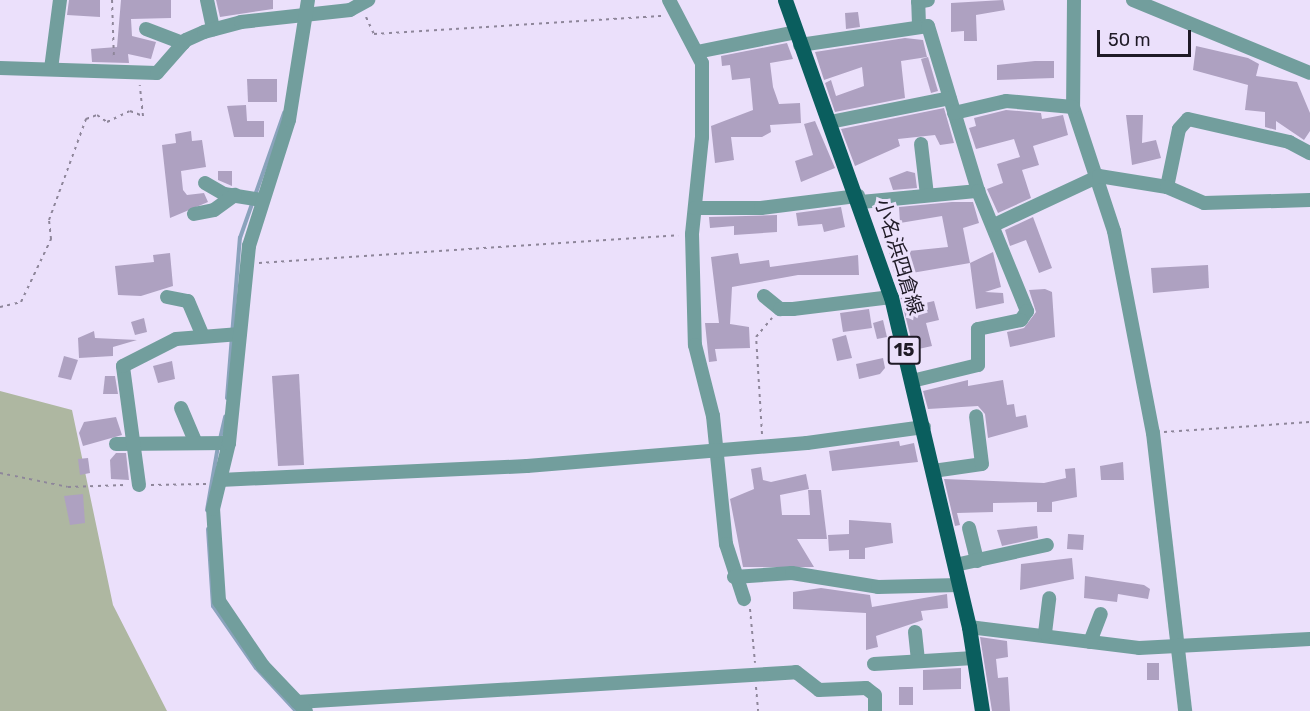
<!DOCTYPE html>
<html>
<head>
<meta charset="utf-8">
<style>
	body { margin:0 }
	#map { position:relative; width:1310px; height:711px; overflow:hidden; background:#ebe0fb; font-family:Rubik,"Noto Sans JP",sans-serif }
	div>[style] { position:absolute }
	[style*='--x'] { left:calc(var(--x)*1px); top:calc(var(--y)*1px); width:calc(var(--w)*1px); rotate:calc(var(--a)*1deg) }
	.green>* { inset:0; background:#aeb7a1 }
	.stream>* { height:4px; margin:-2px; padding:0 2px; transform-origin:2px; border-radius:2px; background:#8aa3bc }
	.building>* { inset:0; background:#aea1c1 }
	.path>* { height:2px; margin-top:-1px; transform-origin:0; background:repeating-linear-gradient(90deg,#8e869a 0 3px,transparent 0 7.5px) }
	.street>* { height:14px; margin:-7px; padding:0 7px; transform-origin:7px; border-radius:7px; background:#729e9d }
	.primary>* { height:15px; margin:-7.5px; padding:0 7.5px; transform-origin:7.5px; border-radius:7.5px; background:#0a5e5e }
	span { translate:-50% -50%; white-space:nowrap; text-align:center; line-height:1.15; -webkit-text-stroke:6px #ebe0fb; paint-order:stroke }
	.shield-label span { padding:2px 4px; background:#ebe0fb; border:2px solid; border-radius:4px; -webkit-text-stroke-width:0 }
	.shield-label { font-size:18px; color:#1f1a26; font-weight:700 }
	.street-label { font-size:20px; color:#1f1a26 }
	.scale { position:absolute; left:1097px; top:30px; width:94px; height:27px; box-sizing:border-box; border:3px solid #1f1a26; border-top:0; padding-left:8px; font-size:18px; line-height:21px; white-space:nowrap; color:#1f1a26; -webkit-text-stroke:4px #ebe0fb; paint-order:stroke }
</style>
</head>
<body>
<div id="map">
	<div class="green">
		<div style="clip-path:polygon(0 391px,72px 410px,113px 605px,167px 711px,0 711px)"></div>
	</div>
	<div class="stream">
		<div style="--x:227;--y:398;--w:161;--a:-85.4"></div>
		<div style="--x:240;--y:238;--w:133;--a:-70.6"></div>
		<div style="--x:220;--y:439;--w:23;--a:-77"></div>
		<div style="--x:207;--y:510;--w:65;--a:-80.2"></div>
		<div style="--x:208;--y:529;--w:77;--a:86.3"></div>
		<div style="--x:213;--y:606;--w:75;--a:55.3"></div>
		<div style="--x:256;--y:668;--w:59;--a:47.1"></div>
	</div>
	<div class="building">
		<div style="clip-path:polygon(69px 0,100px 0,100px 17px,67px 15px)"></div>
		<div style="clip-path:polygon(121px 0,171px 0,171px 18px,131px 19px,132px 36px,156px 42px,151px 59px,128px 54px,129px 63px,92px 62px,91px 49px,117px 47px)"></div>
		<div style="clip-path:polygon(216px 0,273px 0,273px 9px,220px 17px)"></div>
		<div style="clip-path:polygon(1003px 0,1005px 10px,976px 15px,977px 41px,964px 41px,964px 31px,951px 32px,951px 3px)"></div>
		<div style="clip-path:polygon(858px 12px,860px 27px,846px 29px,845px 13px)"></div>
		<div style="clip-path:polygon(905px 38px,923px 40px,927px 57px,901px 61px,905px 98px,835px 112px,825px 83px,831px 80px,836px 96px,864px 86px,862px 67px,824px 80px,815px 52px)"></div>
		<div style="clip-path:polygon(787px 43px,793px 59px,770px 63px,773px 87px,779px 104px,800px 103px,801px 123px,770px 125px,771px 132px,762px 137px,731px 137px,734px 160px,715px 163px,711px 126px,753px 110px,750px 78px,732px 80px,730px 65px,722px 66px,721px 56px)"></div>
		<div style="clip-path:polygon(1196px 46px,1248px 58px,1259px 64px,1256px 76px,1297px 82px,1310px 113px,1310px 131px,1304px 140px,1276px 121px,1276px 130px,1265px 127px,1265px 112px,1245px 110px,1248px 85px,1193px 70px)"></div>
		<div style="clip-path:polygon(928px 57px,938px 91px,931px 93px,921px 59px)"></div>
		<div style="clip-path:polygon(1035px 61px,1054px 61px,1054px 78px,997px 80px,997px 65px)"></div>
		<div style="clip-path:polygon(247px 79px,277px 79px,277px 102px,248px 102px)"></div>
		<div style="clip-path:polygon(246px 105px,247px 121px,264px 121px,264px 137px,234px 137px,227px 106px)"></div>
		<div style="clip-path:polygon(944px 108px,954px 143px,940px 145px,935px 135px,898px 139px,900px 146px,855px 166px,841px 129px)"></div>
		<div style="clip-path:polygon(1006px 110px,1041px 113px,1042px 119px,1063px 115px,1068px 135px,1033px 146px,1039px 165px,1022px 170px,1031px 198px,998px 213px,987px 189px,1003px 183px,997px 164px,1020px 157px,1014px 139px,976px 149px,969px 128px,976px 126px,974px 118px)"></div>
		<div style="clip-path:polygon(1126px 115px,1143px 115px,1142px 143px,1156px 140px,1161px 158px,1132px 165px)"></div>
		<div style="clip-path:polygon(815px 121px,835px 168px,801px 182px,795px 161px,813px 155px,804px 124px)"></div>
		<div style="clip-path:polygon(191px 131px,192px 141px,202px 140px,206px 167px,181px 171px,183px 190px,187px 195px,204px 193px,208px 202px,170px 218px,162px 145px,176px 143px,175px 134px)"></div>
		<div style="clip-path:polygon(218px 171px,232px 171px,232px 186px,218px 180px)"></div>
		<div style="clip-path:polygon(907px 171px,915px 173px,917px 188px,893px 190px,889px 178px)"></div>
		<div style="clip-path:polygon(952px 202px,973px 202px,979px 223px,963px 228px,970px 263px,993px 252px,1001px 287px,985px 292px,1003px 293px,1004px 303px,976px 309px,970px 263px,906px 274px,912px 306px,934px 301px,939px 320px,926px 323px,932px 346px,914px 350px,889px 253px,948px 247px,942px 216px,900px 223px,899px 207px)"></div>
		<div style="clip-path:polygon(841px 207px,845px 227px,824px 232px,822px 224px,798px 226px,796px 213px)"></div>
		<div style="clip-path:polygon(777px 215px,777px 232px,734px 235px,734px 226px,710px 228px,709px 217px)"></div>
		<div style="clip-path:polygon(1033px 217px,1052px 268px,1039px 273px,1026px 240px,1010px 246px,1005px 230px)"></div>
		<div style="clip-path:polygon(170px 253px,173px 286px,141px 296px,118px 295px,115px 266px,154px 262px,153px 255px)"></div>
		<div style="clip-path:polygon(738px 253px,740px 264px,769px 260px,770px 267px,858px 255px,859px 275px,798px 275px,732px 287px,730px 324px,749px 327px,750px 348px,715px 349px,717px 361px,709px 362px,705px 323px,719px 323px,711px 257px)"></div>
		<div style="clip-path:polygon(1208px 265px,1209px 288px,1153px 293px,1151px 268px)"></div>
		<div style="clip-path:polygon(1045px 289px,1052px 292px,1055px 337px,1010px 347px,1007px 332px,1024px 328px,1036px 312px,1029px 290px)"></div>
		<div style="clip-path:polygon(869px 309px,872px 328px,843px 332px,840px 313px)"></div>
		<div style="clip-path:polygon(144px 318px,147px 332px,135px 335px,131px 322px)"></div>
		<div style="clip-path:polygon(883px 320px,887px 337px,877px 339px,873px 323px)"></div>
		<div style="clip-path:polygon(94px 331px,95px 338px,137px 340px,113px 347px,113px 356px,79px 358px,78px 338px)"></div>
		<div style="clip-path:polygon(846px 335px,852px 358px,837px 361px,832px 339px)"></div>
		<div style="clip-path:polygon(64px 356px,78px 360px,71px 380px,58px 377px)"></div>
		<div style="clip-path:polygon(883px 358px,885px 368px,880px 374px,859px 379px,856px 364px)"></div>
		<div style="clip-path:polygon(172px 361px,175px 379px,158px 383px,153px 366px)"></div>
		<div style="clip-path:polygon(299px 374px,304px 465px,278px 466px,272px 376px)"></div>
		<div style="clip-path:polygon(105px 376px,115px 376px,118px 394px,103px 394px)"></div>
		<div style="clip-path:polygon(968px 380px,968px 386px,1003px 380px,1007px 405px,1014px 404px,1016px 417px,1026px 415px,1028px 427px,988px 438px,985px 414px,978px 406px,928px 409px,923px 391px)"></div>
		<div style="clip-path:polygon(116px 417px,122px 435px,83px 446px,79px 433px,84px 422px)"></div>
		<div style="clip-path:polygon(899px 441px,900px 446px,914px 443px,918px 462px,832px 471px,829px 451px)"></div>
		<div style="clip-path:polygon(116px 453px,126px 453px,129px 480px,111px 479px,110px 460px)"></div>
		<div style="clip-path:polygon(88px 458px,90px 473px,80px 475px,78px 459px)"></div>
		<div style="clip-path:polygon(1123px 462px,1124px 480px,1101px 480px,1100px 466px)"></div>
		<div style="clip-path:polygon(761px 467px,763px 480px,771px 482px,806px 474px,809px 489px,780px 495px,782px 515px,810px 515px,808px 490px,821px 490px,827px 539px,797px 539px,814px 567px,743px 567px,730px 499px,754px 489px,751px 469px)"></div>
		<div style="clip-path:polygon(1075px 468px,1077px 497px,1052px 502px,1052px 512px,1037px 512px,1037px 502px,993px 503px,993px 512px,957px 513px,960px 525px,955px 526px,944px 479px,1044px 483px,1066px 478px,1065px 469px)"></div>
		<div style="clip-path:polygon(83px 494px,85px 523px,70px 525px,64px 496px)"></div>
		<div style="clip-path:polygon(849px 520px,891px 523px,893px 543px,865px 548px,865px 559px,849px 559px,849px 550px,829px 551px,828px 535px,849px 534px)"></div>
		<div style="clip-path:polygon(1037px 526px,1038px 538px,1002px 546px,997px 530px)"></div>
		<div style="clip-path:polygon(1068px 534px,1084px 535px,1083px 550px,1067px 549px)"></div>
		<div style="clip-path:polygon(1072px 558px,1074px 579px,1020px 590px,1021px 564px)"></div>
		<div style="clip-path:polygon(1085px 576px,1144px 585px,1150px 589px,1148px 599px,1118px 594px,1117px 602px,1084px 598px)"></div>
		<div style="clip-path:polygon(821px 588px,870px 595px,872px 607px,947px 594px,948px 608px,921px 611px,923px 620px,876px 636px,878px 647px,866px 650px,866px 613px,793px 609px,793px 592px)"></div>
		<div style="clip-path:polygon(980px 637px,1007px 641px,1008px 657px,996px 659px,998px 678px,1008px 677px,1010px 711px,992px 711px)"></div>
		<div style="clip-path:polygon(1147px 663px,1159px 663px,1159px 680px,1147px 680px)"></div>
		<div style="clip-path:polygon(961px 668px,961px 689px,923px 690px,923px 670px)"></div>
		<div style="clip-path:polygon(899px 687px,913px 687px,913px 705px,899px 705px)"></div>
	</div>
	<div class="path">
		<div style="--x:112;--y:0;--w:60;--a:88.1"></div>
		<div style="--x:366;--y:17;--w:19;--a:65"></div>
		<div style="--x:374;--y:34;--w:291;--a:-3.6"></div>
		<div style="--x:259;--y:263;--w:420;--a:-3.8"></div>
		<div style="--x:0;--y:307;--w:22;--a:-13"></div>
		<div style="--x:21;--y:302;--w:70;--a:-64.5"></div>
		<div style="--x:51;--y:239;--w:19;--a:-96"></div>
		<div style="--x:49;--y:220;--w:108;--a:-69.9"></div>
		<div style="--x:86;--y:119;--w:12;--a:-20"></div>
		<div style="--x:97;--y:115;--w:12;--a:35"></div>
		<div style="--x:107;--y:122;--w:25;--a:-26"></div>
		<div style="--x:130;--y:111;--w:14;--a:21"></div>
		<div style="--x:143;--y:116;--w:31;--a:-96"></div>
		<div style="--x:1164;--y:432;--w:146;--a:-3.9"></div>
		<div style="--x:762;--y:434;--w:97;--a:-93.5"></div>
		<div style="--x:756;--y:337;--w:25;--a:-50"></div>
		<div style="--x:0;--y:473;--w:69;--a:11.6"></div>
		<div style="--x:68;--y:487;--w:57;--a:-2"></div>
		<div style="--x:151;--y:485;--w:55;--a:-1"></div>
		<div style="--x:750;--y:609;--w:54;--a:84.7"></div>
		<div style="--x:756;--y:687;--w:24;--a:85"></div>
	</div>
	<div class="street">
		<div style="--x:207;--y:0;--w:30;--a:78"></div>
		<div style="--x:669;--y:0;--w:71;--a:62.4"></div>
		<div style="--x:702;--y:63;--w:74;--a:90"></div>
		<div style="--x:702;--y:137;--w:98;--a:95.9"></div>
		<div style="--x:692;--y:234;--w:111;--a:88.5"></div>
		<div style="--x:695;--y:345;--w:73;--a:75.8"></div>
		<div style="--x:713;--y:416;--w:129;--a:84.2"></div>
		<div style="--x:726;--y:544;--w:58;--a:71.9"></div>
		<div style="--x:1074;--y:0;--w:107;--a:90.5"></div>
		<div style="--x:1073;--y:107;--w:131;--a:71.7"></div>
		<div style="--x:1114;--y:231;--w:206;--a:79.1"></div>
		<div style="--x:1153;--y:433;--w:280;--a:83.4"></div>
		<div style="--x:1133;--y:0;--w:191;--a:22.4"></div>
		<div style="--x:919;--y:25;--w:23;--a:-92"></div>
		<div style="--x:918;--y:2;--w:10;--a:-11"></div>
		<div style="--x:146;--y:29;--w:40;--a:21"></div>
		<div style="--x:800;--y:45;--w:129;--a:-8.4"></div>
		<div style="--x:928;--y:26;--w:172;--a:73.1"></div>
		<div style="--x:697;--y:52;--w:101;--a:-11.4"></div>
		<div style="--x:0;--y:68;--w:157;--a:1.8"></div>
		<div style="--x:157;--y:73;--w:44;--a:-48.7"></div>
		<div style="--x:186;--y:40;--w:20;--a:-24"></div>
		<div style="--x:204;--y:32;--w:38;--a:-15"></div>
		<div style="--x:241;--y:22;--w:110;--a:-6.3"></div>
		<div style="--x:350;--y:10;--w:21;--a:-29"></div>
		<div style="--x:51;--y:69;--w:70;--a:-82.6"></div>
		<div style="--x:954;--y:113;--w:53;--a:-13"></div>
		<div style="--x:1006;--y:101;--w:67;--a:5.1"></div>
		<div style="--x:830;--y:122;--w:122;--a:-11.3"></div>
		<div style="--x:921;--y:144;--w:51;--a:83.3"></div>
		<div style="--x:205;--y:183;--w:22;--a:30"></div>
		<div style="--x:224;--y:194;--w:38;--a:9"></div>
		<div style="--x:1167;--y:187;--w:59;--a:-78.3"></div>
		<div style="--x:1179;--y:129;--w:13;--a:-48"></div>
		<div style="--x:1188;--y:119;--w:104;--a:12.8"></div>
		<div style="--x:1289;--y:142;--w:24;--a:28"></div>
		<div style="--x:861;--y:202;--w:118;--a:-5.4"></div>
		<div style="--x:978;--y:191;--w:130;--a:67.8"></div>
		<div style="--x:1027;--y:311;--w:11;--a:124"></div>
		<div style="--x:1021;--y:320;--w:44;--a:168.2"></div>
		<div style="--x:978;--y:329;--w:36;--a:90"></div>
		<div style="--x:978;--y:365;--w:68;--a:166.4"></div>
		<div style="--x:695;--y:208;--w:66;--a:0"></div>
		<div style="--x:761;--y:208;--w:98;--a:-7.1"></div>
		<div style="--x:194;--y:214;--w:20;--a:-11"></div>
		<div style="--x:214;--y:210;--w:26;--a:-36"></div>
		<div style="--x:994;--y:225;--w:116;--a:-25"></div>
		<div style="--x:1099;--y:176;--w:69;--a:9.2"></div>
		<div style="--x:1167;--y:187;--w:40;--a:23.4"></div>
		<div style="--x:1204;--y:203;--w:106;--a:-1.6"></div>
		<div style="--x:764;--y:296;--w:21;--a:39"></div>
		<div style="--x:780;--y:309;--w:13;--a:0"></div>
		<div style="--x:793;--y:309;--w:99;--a:-7"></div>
		<div style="--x:167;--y:297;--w:21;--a:11"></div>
		<div style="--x:188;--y:301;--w:36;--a:67"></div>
		<div style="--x:181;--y:408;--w:38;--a:67"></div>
		<div style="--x:116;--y:444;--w:113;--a:-0.5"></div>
		<div style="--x:933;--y:471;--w:49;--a:-8.1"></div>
		<div style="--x:982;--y:464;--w:48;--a:-97.1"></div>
		<div style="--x:220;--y:480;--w:307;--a:-2.6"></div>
		<div style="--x:527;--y:466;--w:281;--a:-4.7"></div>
		<div style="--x:807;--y:443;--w:118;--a:-7.8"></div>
		<div style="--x:139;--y:485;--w:120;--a:-97.7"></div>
		<div style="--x:123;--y:366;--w:59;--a:-27"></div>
		<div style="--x:176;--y:339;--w:64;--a:-4.5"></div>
		<div style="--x:969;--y:528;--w:34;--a:76"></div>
		<div style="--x:955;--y:565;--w:94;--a:-12.3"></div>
		<div style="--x:734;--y:577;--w:58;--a:-3.9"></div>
		<div style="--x:792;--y:573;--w:87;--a:9.2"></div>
		<div style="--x:878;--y:587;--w:81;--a:-1.4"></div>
		<div style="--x:969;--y:627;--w:171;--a:7"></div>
		<div style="--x:1139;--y:648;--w:171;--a:-3"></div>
		<div style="--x:915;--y:632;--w:28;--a:84"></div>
		<div style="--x:1045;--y:633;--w:35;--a:-83"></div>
		<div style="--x:1090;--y:642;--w:30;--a:-69"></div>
		<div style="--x:874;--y:664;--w:100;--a:-3.4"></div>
		<div style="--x:297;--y:702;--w:500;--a:-3.4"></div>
		<div style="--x:796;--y:672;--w:29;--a:38"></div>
		<div style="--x:819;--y:690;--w:47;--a:-2.4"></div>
		<div style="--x:866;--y:688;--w:11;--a:38"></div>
		<div style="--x:875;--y:695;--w:16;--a:90"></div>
		<div style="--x:306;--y:711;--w:62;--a:-133.7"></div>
		<div style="--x:263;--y:666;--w:78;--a:-124.1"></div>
		<div style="--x:219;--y:601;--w:92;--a:-93.7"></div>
		<div style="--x:213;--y:509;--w:68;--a:-76.4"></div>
		<div style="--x:229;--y:443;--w:198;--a:-84.2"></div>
		<div style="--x:249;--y:246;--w:132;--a:-72.4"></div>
		<div style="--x:289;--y:120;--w:121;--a:-81"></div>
	</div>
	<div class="primary">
		<div style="--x:785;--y:0;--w:315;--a:70.4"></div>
		<div style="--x:891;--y:297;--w:339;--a:76.7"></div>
		<div style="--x:969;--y:627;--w:85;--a:81.2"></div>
	</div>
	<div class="shield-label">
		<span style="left:904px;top:350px">15</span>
	</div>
	<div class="street-label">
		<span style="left:899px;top:257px;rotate:73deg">小名浜四倉線</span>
	</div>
	<div class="scale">50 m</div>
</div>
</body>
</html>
